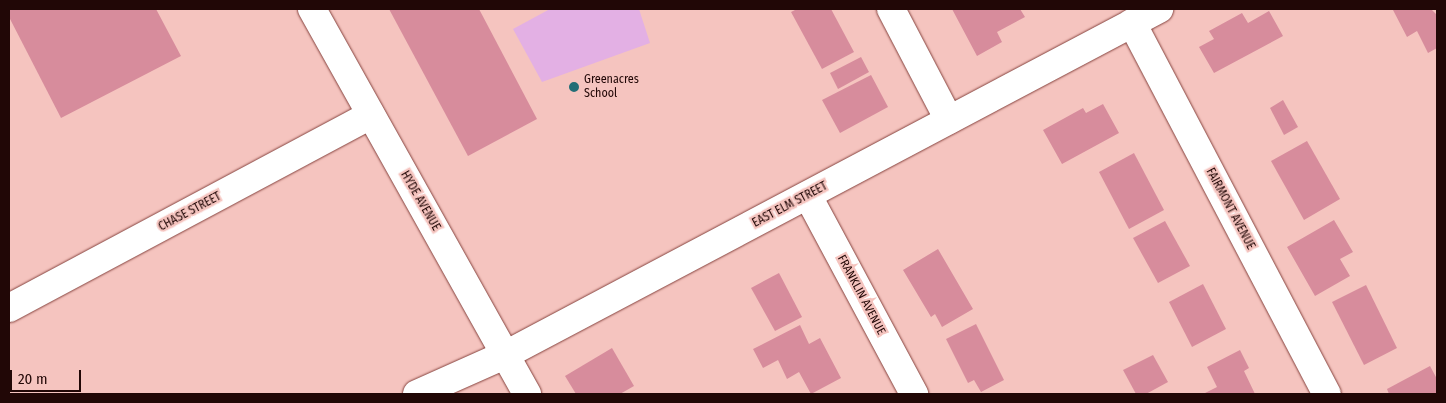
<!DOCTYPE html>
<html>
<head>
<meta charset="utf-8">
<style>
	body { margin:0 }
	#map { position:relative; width:1446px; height:403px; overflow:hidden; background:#f5c4bf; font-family:"Fira Sans Condensed",sans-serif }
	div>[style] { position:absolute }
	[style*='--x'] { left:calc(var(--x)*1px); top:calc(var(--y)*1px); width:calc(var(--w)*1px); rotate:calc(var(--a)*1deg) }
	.green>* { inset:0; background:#e3b0e4 }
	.building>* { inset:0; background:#d78c9c }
	.roads { filter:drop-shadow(0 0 1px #86433e) drop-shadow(0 0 1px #86433e) }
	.minor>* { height:28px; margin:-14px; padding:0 14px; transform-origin:14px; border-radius:14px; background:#fff }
	.dots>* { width:14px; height:14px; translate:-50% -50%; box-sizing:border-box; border:2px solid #f5c4bf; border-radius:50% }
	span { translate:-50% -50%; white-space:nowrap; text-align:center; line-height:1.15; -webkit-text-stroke:4.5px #f5c4bf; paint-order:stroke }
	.poi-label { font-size:12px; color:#210706 }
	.left { translate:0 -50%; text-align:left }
	.street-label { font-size:12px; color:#210706 }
	.frame { position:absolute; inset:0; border:10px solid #210706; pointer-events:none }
	.scale { position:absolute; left:10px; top:370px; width:71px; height:22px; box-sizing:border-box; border:2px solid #210706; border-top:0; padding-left:6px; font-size:15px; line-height:18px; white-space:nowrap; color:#210706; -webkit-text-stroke:4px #f5c4bf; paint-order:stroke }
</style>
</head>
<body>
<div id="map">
	<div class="green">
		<div style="clip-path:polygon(550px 9px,639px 9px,650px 43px,542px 82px,513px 29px)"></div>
	</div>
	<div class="building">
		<div style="clip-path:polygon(9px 9px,156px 9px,181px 56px,61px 118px,9px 17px)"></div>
		<div style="clip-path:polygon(389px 9px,479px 9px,537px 119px,468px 156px)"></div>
		<div style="clip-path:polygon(797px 9px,831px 9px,854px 52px,822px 69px,791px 12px)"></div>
		<div style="clip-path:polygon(952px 9px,1020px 9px,1025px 17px,997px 32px,1002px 42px,977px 56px)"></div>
		<div style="clip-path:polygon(1431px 9px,1437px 15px,1437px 48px,1428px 53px,1417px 31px,1407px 37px,1393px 10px)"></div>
		<div style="clip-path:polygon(1269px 11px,1283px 36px,1214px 73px,1199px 47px,1214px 39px,1209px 31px,1242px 13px,1248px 23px)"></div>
		<div style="clip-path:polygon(861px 57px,869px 72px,838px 89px,830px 73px)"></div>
		<div style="clip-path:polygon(871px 75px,888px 107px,840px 133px,822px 100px)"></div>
		<div style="clip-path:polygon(1283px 100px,1298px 127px,1284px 135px,1270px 108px)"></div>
		<div style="clip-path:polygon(1103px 104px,1119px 133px,1062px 164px,1043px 130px,1083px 108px,1086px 113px)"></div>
		<div style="clip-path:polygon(1307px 141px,1340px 199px,1304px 220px,1271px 161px)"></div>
		<div style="clip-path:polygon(1134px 153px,1164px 210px,1129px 229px,1099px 172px)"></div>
		<div style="clip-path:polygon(1334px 220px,1353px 252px,1340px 259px,1350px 276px,1315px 296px,1287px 247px)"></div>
		<div style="clip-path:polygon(1165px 221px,1190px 266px,1158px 283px,1133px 238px)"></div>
		<div style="clip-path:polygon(938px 249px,973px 309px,942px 327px,935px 314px,931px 317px,903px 270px)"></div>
		<div style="clip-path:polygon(779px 273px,802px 317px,775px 331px,751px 288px)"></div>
		<div style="clip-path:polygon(1203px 284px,1226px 329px,1192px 347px,1169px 302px)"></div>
		<div style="clip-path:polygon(1366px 285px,1397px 348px,1364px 365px,1332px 302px)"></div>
		<div style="clip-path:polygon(976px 324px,1004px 380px,981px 392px,974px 380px,968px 383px,946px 339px)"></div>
		<div style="clip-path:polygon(800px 325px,809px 344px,820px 338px,841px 378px,811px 394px,799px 372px,787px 379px,778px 360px,763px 368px,753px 349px)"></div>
		<div style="clip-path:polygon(612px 348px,634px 386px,620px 394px,576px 394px,565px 376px)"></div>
		<div style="clip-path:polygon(1240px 350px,1249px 368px,1244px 371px,1255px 394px,1203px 394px,1217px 387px,1207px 367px)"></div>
		<div style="clip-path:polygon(1153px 355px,1168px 382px,1146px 394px,1136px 394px,1123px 370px)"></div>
		<div style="clip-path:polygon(1430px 366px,1437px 379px,1437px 394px,1389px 394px,1387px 389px)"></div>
	</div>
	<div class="roads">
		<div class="minor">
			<div style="--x:312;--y:9;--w:441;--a:60.8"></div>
			<div style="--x:891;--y:9;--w:125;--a:62.4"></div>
			<div style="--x:1132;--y:23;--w:419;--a:62.3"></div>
			<div style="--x:808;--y:196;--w:225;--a:61.8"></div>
			<div style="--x:9;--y:308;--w:410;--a:-28.1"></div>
			<div style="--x:417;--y:394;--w:98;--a:-24"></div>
			<div style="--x:507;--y:354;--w:738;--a:-27.89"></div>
		</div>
	</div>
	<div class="dots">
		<div style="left:574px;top:87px;background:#236d76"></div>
	</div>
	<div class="poi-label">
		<span class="left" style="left:584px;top:87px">Greenacres<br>School</span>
	</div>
	<div class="street-label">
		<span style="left:420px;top:201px;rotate:60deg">HYDE AVENUE</span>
		<span style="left:790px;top:205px;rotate:-28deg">EAST ELM STREET</span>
		<span style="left:1230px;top:209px;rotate:62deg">FAIRMONT AVENUE</span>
		<span style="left:190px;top:212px;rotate:-28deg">CHASE STREET</span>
		<span style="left:861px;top:295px;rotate:62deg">FRANKLIN AVENUE</span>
	</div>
	<div class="frame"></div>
	<div class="scale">20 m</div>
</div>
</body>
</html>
